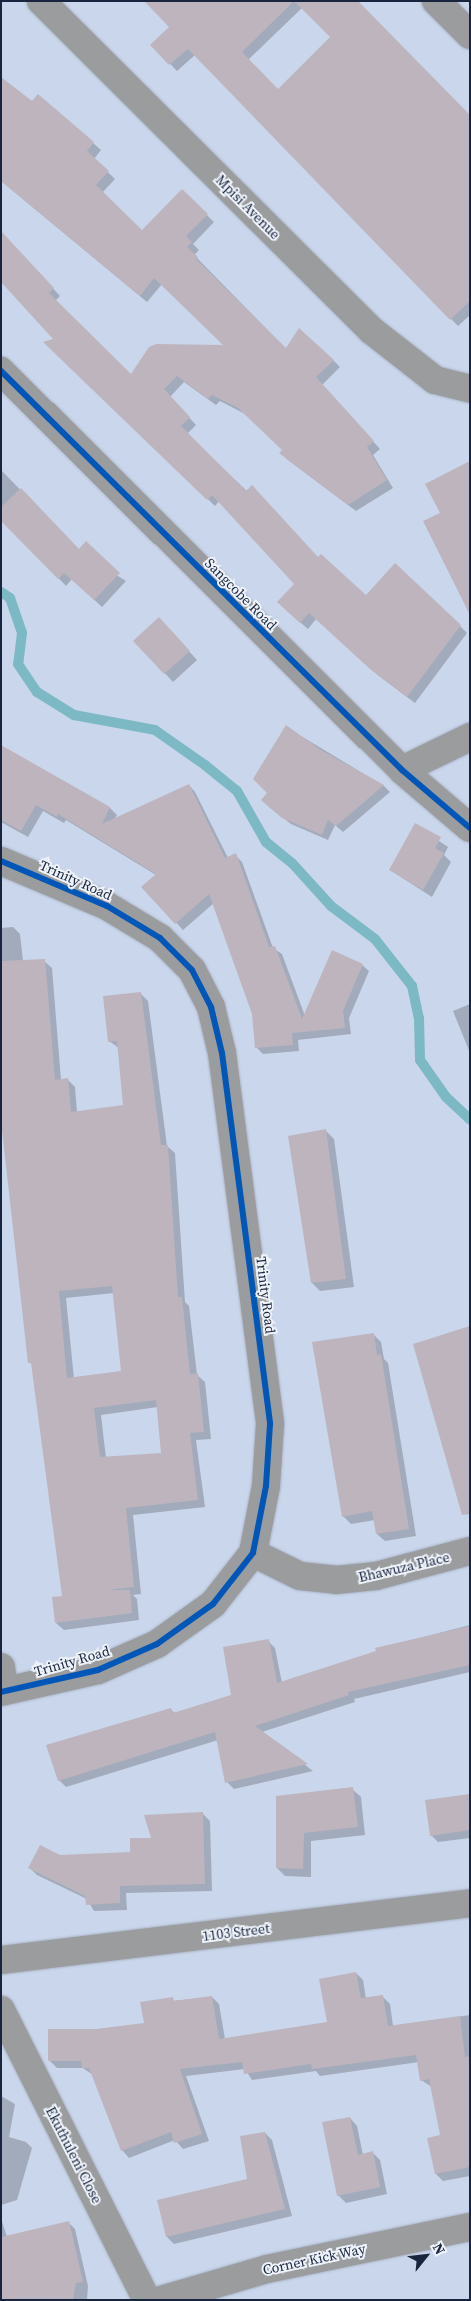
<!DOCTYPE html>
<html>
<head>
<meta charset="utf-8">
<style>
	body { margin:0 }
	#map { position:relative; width:471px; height:2301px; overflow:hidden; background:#cad6eb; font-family:"Source Serif 4",serif }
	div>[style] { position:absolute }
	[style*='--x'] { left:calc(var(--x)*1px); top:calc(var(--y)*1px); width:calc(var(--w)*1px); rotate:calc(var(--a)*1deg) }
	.shadow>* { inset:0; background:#0003 }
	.stream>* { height:10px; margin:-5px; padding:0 5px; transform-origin:5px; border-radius:5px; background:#7cb9c5 }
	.building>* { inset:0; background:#beb4bd }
	.roads { filter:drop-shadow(0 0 1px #a9b3c6) drop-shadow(0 0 1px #a9b3c6) }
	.minor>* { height:28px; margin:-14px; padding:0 14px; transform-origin:14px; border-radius:14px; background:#9b9c9e }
	.tertiary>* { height:28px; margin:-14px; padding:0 14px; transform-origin:14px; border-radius:14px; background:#9b9c9e }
	.cycleway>* { height:6px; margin:-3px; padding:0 3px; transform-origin:3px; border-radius:3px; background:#0057b8 }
	span { translate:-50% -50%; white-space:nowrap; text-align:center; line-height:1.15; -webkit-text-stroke:4px #eef2f9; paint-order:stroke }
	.street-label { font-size:14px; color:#19253e }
	.frame { position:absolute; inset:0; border:2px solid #19253e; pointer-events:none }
	.north { position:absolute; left:401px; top:2231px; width:50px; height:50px; -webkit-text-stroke:4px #eef2f9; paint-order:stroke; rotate:61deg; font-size:14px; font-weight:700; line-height:20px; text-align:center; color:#19253e }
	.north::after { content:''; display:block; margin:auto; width:18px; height:22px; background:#19253e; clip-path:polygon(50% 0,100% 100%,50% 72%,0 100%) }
</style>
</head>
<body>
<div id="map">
	<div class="shadow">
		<div style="clip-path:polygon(evenodd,145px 1px,356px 1px,470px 116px,470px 315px,458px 326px,195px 55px,177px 71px,152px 45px,171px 27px,145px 1px,302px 8px,332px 38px,278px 91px,248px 60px,302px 8px)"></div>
		<div style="clip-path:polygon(38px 95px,101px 150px,94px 159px,115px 179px,102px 193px,142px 231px,182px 191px,214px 222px,193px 244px,199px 250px,194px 255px,287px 350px,333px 360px,340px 367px,322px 385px,380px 449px,373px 455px,393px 488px,356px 511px,288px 460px,281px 453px,283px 450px,247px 415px,220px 401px,216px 405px,184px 382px,170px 397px,196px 425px,187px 434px,318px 559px,366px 597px,460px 626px,467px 633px,415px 703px,379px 676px,316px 619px,308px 629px,286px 610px,295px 584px,219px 501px,215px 506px,45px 342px,55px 339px,26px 259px,60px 296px,55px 301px,131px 376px,226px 347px,162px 284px,147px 302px,1px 181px,32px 102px)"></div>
		<div style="clip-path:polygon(1px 470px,83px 554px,126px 581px,102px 607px,72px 579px,66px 586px,1px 517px)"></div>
		<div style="clip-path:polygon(167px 627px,197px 660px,173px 682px,135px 641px)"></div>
		<div style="clip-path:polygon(286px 727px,384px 786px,390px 792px,343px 832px,335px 825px,328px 840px,291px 824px,269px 807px,269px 793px)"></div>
		<div style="clip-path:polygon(1px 746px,110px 808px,117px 815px,114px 820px,189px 785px,195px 792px,228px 858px,235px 855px,242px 862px,273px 948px,282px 954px,305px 1016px,362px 965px,369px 971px,349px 1018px,351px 1034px,298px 1040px,299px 1051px,263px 1054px,256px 1047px,253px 1014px,214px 903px,183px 930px,143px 887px,156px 875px,66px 820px,64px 823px,43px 811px,28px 837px,1px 822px)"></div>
		<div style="clip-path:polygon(415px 825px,448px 847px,444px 855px,451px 862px,432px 897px,390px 870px)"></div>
		<div style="clip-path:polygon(evenodd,13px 927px,20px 934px,23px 961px,44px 961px,52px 968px,61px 1080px,67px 1079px,75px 1087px,77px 1112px,125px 1106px,119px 1048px,109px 1041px,140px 993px,148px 1001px,167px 1146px,175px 1153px,185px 1302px,189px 1306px,197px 1375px,205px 1382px,211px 1439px,196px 1440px,205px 1507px,133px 1515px,141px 1594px,133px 1595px,137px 1599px,139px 1620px,64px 1630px,56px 1623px,63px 1598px,33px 1365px,29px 1362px,1px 1115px,1px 928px,13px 927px,114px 1293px,122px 1372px,74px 1379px,66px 1298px,114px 1293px,13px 927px,158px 1407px,162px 1455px,106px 1458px,101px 1415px,158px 1407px)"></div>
		<div style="clip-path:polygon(470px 1004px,470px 1053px,453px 1011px)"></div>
		<div style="clip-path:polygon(326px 1131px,334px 1139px,354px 1287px,320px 1291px,312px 1283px)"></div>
		<div style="clip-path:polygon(373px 1334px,381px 1342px,384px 1359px,388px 1363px,416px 1536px,385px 1541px,377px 1534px,375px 1520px,351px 1524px,343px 1516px)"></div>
		<div style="clip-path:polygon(470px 1625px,470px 1672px,354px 1699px,355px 1702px,262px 1732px,313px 1771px,234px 1789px,227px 1782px,218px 1740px,66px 1787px,59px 1780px,171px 1710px,175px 1713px,232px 1696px,268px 1641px,275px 1648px,282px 1683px,378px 1652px,377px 1649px)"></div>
		<div style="clip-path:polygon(352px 1789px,361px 1797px,365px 1835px,311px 1841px,311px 1877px,285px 1876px,277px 1868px,277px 1797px)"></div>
		<div style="clip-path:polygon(470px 1795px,470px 1838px,438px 1842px,431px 1835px)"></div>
		<div style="clip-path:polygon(203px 1814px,210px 1821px,212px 1891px,126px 1893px,127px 1910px,94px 1911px,87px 1899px,37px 1875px,30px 1868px,60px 1856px,131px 1854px)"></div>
		<div style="clip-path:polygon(356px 1973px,363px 1980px,366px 1999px,383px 1997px,390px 2004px,393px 2026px,470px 2015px,470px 2176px,443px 2181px,436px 2174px,442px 2136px,432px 2087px,421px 2080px,419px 2062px,320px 2076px,316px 2071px,252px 2080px,245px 2069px,186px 2076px,209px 2141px,183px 2149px,175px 2140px,129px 2158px,122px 2150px,93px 2075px,83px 2068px,57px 2068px,49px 2060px,96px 2031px,145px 2024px,142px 2004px,212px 1997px,219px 2004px,225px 2039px,328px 2023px)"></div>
		<div style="clip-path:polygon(1px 2096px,15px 2104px,9px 2137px,26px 2142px,32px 2148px,17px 2200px,1px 2205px)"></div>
		<div style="clip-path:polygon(350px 2118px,357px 2126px,363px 2155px,373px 2153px,380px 2160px,387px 2194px,346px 2203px,338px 2195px)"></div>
		<div style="clip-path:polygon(265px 2133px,272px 2140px,292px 2216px,174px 2244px,167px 2237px,159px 2201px,248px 2180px)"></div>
		<div style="clip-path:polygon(1px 2218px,7px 2237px,69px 2223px,75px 2229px,88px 2286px,87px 2300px,1px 2300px)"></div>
	</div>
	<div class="stream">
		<div style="--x:1;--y:592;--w:11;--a:34"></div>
		<div style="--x:10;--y:598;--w:37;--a:71"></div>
		<div style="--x:22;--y:633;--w:31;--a:97"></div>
		<div style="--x:18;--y:664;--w:34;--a:56"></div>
		<div style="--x:37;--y:692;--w:44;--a:31.9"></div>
		<div style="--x:74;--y:715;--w:82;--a:10.5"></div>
		<div style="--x:155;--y:730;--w:61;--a:35"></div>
		<div style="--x:205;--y:765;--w:41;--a:39.1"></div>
		<div style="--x:237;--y:791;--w:59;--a:60.4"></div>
		<div style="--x:266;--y:842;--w:33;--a:39"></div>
		<div style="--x:292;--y:863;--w:58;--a:47.8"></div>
		<div style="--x:331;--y:906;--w:55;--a:36.9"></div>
		<div style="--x:375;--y:939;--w:60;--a:51.8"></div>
		<div style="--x:412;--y:986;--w:33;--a:78"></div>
		<div style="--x:419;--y:1018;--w:42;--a:88.6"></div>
		<div style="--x:420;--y:1060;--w:45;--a:54.9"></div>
		<div style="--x:446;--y:1097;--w:33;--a:43"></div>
	</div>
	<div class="building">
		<div style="clip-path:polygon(evenodd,144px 1px,358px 1px,470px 115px,470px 301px,450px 320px,188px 49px,169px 65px,150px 45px,169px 27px,144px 1px,294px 1px,330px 37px,278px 89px,242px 52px,294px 1px)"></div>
		<div style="clip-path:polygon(1px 77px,32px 101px,38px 94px,94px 142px,87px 151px,109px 171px,96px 185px,142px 230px,182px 189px,208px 214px,186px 236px,192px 242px,187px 247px,198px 257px,196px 259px,286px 348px,299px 328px,334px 360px,316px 377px,374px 441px,367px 447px,387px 480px,348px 505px,279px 453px,282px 450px,238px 408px,212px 395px,208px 399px,177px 376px,164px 389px,190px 417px,181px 426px,246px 491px,252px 485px,318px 557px,321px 554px,366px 595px,395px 563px,461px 625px,407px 697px,370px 669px,309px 613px,300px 623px,277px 602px,294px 584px,212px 495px,207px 500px,43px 342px,53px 339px,1px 282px,1px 231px,54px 288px,49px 293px,131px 374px,149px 347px,156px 344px,223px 345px,154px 278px,140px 296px,1px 181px)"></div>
		<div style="clip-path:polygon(470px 461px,470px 615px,423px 521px,440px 513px,425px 484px)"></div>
		<div style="clip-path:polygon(21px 488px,79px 549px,86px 541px,120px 573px,94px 600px,64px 573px,58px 579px,1px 521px,1px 507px)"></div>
		<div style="clip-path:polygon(159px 617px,190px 651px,164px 674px,133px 641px)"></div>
		<div style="clip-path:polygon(286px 725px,321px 750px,384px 785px,336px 826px,328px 820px,322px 835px,282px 818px,261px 800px,267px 793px,253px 779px)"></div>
		<div style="clip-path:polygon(1px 745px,110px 807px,102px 824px,189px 784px,225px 858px,236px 853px,269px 947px,275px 946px,302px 1019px,332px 950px,363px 964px,343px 1011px,345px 1028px,292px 1033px,293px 1045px,255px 1048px,252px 1014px,209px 894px,175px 924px,141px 887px,156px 874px,58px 814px,57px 817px,36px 805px,21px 831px,1px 820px)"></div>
		<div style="clip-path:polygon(415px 823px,441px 837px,435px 848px,444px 853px,423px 890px,389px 870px)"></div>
		<div style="clip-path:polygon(evenodd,45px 959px,55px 1080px,68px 1078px,71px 1112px,123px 1105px,117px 1041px,108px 1042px,103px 996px,141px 992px,161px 1145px,168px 1145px,178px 1297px,182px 1297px,190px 1374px,198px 1373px,204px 1432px,190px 1433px,198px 1500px,126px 1508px,134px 1587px,108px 1590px,130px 1590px,132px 1613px,55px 1623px,52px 1597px,62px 1596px,31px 1363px,28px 1363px,1px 1121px,1px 961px,45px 959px,112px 1286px,121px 1371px,67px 1378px,59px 1291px,112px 1286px,45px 959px,156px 1400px,161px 1453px,100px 1457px,94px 1408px,156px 1400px)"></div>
		<div style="clip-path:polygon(326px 1129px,346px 1279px,311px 1283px,288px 1136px)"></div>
		<div style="clip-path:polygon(470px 1326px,470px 1514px,462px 1515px,413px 1344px)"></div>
		<div style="clip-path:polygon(374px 1333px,377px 1355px,381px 1354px,409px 1529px,376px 1534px,372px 1511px,342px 1517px,312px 1342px)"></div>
		<div style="clip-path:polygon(470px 1626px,470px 1665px,348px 1692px,349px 1695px,255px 1726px,308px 1764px,225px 1783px,215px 1732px,58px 1781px,46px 1745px,171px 1708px,173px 1713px,231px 1695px,223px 1647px,269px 1639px,277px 1683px,376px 1651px,375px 1648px)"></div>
		<div style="clip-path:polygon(353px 1787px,358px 1827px,304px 1833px,303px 1869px,276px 1868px,276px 1796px)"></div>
		<div style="clip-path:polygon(470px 1794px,470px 1830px,430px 1836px,425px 1800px)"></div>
		<div style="clip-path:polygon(203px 1812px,205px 1884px,120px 1886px,120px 1903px,86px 1905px,85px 1896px,28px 1868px,40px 1845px,60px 1855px,130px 1852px,130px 1838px,151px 1838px,144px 1815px)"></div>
		<div style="clip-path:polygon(356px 1972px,361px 1998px,383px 1995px,388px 2026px,460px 2016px,465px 2057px,470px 2056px,470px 2167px,435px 2174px,427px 2138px,440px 2135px,429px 2079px,420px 2081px,416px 2055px,312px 2069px,311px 2064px,244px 2074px,242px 2062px,180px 2069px,202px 2134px,174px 2143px,171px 2132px,121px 2151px,89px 2068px,82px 2068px,81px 2061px,48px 2061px,48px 2029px,96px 2029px,144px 2023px,140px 2002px,173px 1997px,174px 2001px,212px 1996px,219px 2039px,327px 2022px,319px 1979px)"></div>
		<div style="clip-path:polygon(350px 2117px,358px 2155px,373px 2151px,380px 2187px,337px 2196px,322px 2122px)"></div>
		<div style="clip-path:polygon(265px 2132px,285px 2209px,166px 2237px,157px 2200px,247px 2179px,240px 2136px)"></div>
		<div style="clip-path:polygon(69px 2221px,83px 2282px,76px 2283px,73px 2300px,1px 2300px,1px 2237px)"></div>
	</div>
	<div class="roads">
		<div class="minor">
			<div style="--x:41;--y:1;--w:466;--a:44.9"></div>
			<div style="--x:371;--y:330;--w:81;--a:38"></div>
			<div style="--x:435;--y:380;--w:36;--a:14"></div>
			<div style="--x:436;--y:1;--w:48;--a:45"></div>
			<div style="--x:1;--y:371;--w:566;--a:44.86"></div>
			<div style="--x:402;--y:770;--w:89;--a:40.5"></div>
			<div style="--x:402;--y:770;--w:76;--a:-25.9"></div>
			<div style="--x:1;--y:861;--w:115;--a:23"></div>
			<div style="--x:107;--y:906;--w:62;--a:31.1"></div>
			<div style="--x:160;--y:938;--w:45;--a:45"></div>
			<div style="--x:192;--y:970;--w:42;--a:62.8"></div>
			<div style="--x:211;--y:1007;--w:47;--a:76.6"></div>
			<div style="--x:222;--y:1053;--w:374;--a:82.6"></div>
			<div style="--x:270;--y:1424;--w:62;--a:93.7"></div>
			<div style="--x:266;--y:1486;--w:68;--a:101"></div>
			<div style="--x:253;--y:1553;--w:65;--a:128.1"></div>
			<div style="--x:213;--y:1604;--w:69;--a:144.5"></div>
			<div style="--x:157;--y:1644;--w:64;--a:156.2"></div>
			<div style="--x:98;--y:1670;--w:99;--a:167.2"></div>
			<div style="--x:253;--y:1553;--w:52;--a:26.1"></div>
			<div style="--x:300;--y:1576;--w:36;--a:6"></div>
			<div style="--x:336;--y:1580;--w:40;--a:-5.7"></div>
			<div style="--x:376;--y:1576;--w:97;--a:-14.9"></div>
			<div style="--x:1;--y:1667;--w:24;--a:83"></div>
			<div style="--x:1;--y:2010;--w:325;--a:63.3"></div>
			<div style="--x:161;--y:2300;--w:110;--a:-16.3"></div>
			<div style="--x:267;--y:2269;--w:207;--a:-11.7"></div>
		</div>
		<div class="tertiary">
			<div style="--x:1;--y:1960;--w:472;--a:-6.9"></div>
		</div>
	</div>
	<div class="cycleway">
		<div style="--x:1;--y:371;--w:566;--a:44.86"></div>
		<div style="--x:402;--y:770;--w:89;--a:40.5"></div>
		<div style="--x:1;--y:861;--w:115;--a:23"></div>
		<div style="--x:107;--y:906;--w:62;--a:31.1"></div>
		<div style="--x:160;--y:938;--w:45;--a:45"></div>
		<div style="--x:192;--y:970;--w:42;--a:62.8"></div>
		<div style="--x:211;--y:1007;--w:47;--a:76.6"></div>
		<div style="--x:222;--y:1053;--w:374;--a:82.6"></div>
		<div style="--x:270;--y:1424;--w:62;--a:93.7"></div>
		<div style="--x:266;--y:1486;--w:68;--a:101"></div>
		<div style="--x:253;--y:1553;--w:65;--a:128.1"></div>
		<div style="--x:213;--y:1604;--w:69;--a:144.5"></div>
		<div style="--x:157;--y:1644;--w:64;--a:156.2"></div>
		<div style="--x:98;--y:1670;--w:99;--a:167.2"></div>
	</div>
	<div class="street-label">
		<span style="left:248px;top:207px;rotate:45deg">Mpisi Avenue</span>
		<span style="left:241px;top:594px;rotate:45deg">Sangcobe Road</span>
		<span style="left:76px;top:880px;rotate:24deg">Trinity Road</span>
		<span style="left:266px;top:1295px;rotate:83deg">Trinity Road</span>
		<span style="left:404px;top:1567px;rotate:-13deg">Bhawuza Place</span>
		<span style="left:72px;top:1661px;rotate:-16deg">Trinity Road</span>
		<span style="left:236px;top:1932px;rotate:-7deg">1103 Street</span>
		<span style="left:74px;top:2155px;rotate:63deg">Ekuthuleni Close</span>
		<span style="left:314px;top:2259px;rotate:-12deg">Corner Kick Way</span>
	</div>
	<div class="frame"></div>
	<div class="north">N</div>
</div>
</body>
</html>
